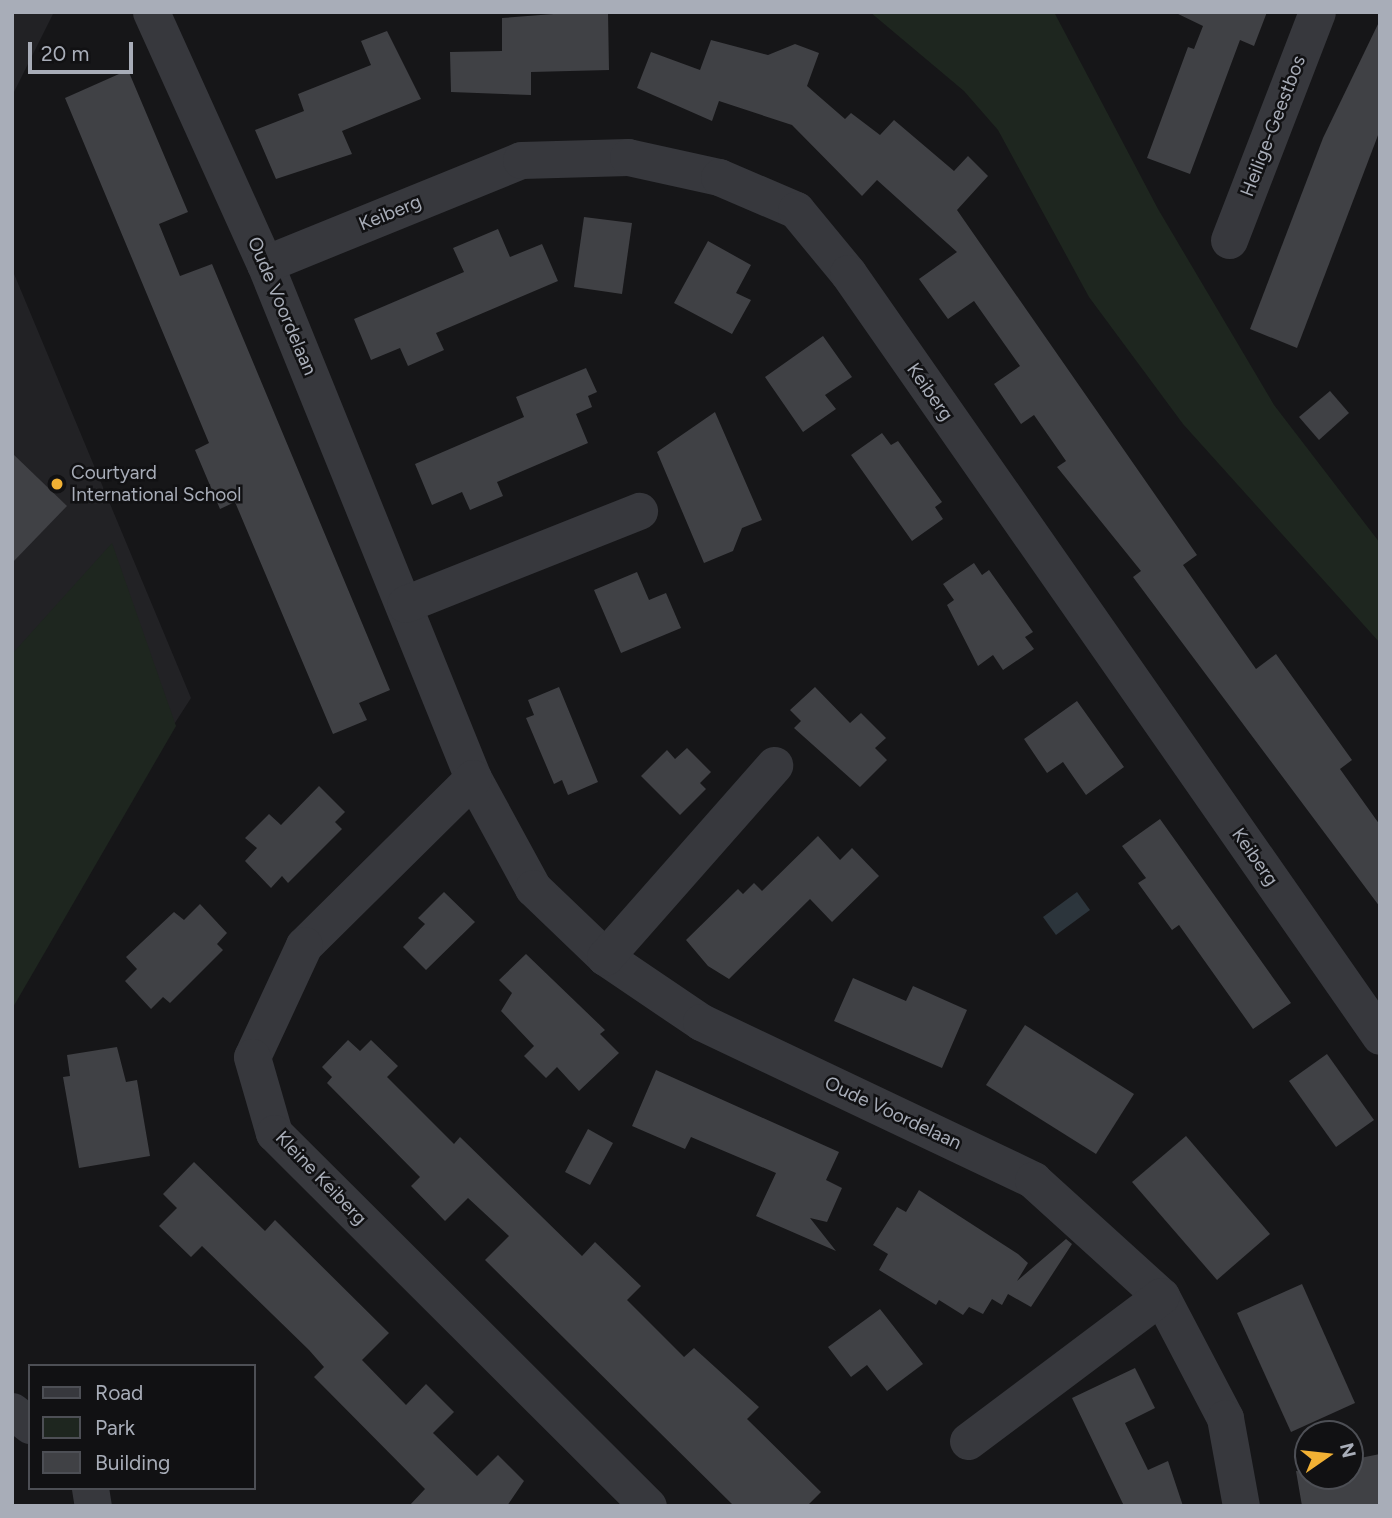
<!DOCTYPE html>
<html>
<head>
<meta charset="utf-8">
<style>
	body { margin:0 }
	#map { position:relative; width:1392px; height:1518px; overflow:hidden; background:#161618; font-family:Figtree,sans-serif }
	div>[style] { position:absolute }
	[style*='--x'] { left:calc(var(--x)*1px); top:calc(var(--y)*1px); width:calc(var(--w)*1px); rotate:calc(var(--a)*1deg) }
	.built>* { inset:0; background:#222225 }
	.green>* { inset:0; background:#1e261f }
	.water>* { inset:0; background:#2c353c }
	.building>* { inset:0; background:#404145 }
	.minor>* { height:37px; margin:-18.5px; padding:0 18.5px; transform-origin:18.5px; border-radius:18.5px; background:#37383d }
	.dots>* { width:19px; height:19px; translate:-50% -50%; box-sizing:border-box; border:4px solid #111113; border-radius:50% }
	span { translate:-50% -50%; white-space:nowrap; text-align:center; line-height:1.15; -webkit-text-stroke:5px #111113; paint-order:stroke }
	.street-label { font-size:19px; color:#a8adb8 }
	.poi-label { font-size:19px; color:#a8adb8 }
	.left { translate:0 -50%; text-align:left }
	.frame { position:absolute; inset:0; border:14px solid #a8adb8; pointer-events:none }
	.legend { position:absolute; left:28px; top:1364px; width:228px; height:126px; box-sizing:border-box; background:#111113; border:2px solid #4d4f55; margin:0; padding:9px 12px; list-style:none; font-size:21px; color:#a8adb8 }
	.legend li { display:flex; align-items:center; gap:14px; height:35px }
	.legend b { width:35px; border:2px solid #4d4f55 }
	.north { position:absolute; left:1294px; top:1420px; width:70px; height:70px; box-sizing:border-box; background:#111113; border:2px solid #4d4f55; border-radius:50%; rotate:76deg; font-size:19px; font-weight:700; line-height:28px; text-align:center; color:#a8adb8 }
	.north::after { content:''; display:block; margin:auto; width:24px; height:32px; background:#f2b134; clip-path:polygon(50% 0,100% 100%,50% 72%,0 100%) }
	.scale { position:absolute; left:28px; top:42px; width:105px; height:32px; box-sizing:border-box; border:4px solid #a8adb8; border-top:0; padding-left:9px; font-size:21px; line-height:24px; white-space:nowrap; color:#a8adb8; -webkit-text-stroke:5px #111113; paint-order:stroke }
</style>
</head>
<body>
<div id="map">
	<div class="built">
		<div style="clip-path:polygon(12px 12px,54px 12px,12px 96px)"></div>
		<div style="clip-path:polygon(12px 269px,191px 698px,126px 799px,12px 1008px)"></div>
	</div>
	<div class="green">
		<div style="clip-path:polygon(870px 12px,1054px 12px,1158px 209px,1274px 405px,1380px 543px,1380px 643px,1183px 424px,1089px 297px,998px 130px,964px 91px)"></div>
		<div style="clip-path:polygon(112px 543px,176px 726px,12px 1009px,12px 654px)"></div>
	</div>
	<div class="water">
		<div style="clip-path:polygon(1077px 892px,1090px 910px,1056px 935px,1043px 917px)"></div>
	</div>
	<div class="building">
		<div style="clip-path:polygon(580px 12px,608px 12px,609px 70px,531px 72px,531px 95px,451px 92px,450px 52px,502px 51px,502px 18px)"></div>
		<div style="clip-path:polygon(1267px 12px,1254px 46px,1240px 40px,1190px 174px,1147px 158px,1188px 47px,1194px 49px,1203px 26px,1174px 12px)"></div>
		<div style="clip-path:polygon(1379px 22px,1380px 130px,1297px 348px,1250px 329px,1323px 138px)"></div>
		<div style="clip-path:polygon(387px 31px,421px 99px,342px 131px,352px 154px,276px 179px,255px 130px,304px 111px,298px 94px,371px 65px,361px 41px)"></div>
		<div style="clip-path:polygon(711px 40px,768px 55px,795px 44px,819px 53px,807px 86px,845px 119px,851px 113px,880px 135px,894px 120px,954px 171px,968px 156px,988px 176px,957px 210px,1197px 555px,1183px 565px,1256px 669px,1276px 654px,1352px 760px,1340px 769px,1380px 825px,1380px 907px,1133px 577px,1141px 571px,1057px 467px,1066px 461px,1034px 415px,1021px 424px,994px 384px,1020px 366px,974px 301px,948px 319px,919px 279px,957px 252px,877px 180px,862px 196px,792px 125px,719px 101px,712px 121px,637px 88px,651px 52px,700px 70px)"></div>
		<div style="clip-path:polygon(128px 70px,188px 212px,159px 224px,180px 276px,212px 264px,390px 690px,359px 703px,367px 720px,333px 734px,235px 502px,220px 509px,195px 450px,209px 443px,65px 98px)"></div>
		<div style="clip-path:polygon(584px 217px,632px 223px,622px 294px,574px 287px)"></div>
		<div style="clip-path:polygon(498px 229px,510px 257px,542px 244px,558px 281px,436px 333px,444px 350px,408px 366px,400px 348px,371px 360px,354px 319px,464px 272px,453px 248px)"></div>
		<div style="clip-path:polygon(708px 241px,751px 265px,736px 293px,751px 300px,732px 334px,674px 303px)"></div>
		<div style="clip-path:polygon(823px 336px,852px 377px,825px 395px,836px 409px,803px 432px,765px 377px)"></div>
		<div style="clip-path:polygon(586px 368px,597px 392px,588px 396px,592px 407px,576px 414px,588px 443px,497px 482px,503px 496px,470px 510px,462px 492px,432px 505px,415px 464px,524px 417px,516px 397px)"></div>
		<div style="clip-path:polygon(1330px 391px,1349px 413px,1319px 440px,1299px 417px)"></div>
		<div style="clip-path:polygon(715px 412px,762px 520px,742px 528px,733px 551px,704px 563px,657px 452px)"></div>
		<div style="clip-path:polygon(882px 433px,891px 445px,898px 441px,942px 502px,935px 507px,943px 519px,912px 541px,851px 455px)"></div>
		<div style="clip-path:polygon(12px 453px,67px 506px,12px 563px)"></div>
		<div style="clip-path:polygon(974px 563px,982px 575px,989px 570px,1033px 632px,1025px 637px,1034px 649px,1003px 670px,993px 655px,978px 666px,947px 605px,954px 600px,943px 584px)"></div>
		<div style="clip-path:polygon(637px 572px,649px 600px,666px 593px,681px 628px,621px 653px,594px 590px)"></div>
		<div style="clip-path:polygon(559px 687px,598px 782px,568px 795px,562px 780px,554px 784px,526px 718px,534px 715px,528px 700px)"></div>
		<div style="clip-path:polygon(815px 687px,850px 723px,861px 713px,886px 738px,875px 748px,887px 760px,860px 787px,794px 728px,801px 721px,790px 710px)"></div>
		<div style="clip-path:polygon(1077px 701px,1124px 767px,1086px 795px,1063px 762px,1047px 773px,1024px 739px)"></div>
		<div style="clip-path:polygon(687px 748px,711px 772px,700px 783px,706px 789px,680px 815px,641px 776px,667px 750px,675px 759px)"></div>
		<div style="clip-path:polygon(319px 786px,345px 812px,335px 822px,342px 829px,288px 883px,282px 876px,271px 888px,245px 861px,257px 848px,245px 838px,269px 814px,281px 825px)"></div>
		<div style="clip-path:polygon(1160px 819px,1291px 1003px,1253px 1029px,1179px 925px,1172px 930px,1138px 883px,1146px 878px,1122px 846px)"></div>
		<div style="clip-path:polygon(818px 836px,840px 860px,852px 848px,879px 876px,832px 922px,810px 899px,729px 979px,708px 966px,686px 940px,738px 889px,743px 894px,754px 883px,762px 891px)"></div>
		<div style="clip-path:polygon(444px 892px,475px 922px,426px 970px,403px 947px,425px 924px,418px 918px)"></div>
		<div style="clip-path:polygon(200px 904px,227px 933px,217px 944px,223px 950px,170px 1003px,163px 997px,151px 1009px,125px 981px,137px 969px,126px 957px,174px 912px,184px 920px)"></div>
		<div style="clip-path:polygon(526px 954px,605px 1030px,600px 1034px,619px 1053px,579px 1091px,557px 1067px,546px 1078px,524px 1056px,534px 1046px,501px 1011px,512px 993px,499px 980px)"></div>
		<div style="clip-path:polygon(853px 978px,906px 1001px,913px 986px,967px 1010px,942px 1068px,834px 1021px)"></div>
		<div style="clip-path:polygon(1025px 1025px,1134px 1094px,1096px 1154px,986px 1085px)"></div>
		<div style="clip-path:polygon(348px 1040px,360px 1051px,371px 1040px,398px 1066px,387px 1077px,454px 1144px,460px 1137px,582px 1256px,595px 1242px,641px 1286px,627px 1300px,684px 1357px,694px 1348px,759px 1407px,747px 1419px,821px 1492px,807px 1506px,734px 1506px,485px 1260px,509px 1236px,468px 1198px,445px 1221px,411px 1186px,420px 1177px,327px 1083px,332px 1077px,322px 1067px)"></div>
		<div style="clip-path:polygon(117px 1047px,126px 1082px,137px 1080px,150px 1156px,79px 1168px,63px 1077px,70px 1076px,67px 1055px)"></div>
		<div style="clip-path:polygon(1327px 1054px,1374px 1120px,1336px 1147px,1289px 1081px)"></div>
		<div style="clip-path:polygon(656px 1070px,839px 1152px,826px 1180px,842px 1188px,827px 1222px,810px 1218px,836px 1251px,756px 1216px,776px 1173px,691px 1137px,685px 1149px,632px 1126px)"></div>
		<div style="clip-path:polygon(588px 1129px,613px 1143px,590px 1185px,565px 1172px)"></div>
		<div style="clip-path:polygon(1186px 1136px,1270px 1234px,1217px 1280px,1132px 1182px)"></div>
		<div style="clip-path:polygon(194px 1162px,265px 1231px,275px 1220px,389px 1333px,362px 1360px,406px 1405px,426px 1384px,454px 1412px,433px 1433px,477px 1476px,498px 1455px,524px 1481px,507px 1506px,409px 1506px,425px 1489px,314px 1377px,324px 1367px,309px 1350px,202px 1246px,191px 1257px,159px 1226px,177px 1208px,163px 1194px)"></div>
		<div style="clip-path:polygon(919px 1190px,1018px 1254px,1028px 1263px,1017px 1281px,1066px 1239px,1072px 1244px,1031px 1307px,1008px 1294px,1002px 1305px,992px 1299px,983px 1314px,969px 1307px,963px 1315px,939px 1300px,936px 1305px,879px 1270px,888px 1254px,873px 1245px,897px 1207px,906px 1212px)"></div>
		<div style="clip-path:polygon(1302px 1284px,1355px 1403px,1291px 1432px,1237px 1313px)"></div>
		<div style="clip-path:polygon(880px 1309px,923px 1364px,887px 1391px,867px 1365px,851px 1377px,828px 1347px)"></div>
		<div style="clip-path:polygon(1135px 1368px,1155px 1408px,1125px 1423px,1148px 1470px,1168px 1461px,1183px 1506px,1124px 1506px,1072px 1398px)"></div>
		<div style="clip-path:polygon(1380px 1454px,1380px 1506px,1302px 1506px,1296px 1471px,1350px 1476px,1350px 1460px)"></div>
	</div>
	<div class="minor">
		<div style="--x:151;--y:12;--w:277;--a:65.7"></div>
		<div style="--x:265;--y:264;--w:554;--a:67.97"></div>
		<div style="--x:473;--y:778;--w:125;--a:61.4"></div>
		<div style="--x:533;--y:888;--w:100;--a:43.8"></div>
		<div style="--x:605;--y:957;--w:116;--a:34.1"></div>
		<div style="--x:701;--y:1022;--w:368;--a:25.4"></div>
		<div style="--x:1033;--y:1180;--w:173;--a:42.2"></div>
		<div style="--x:1161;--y:1296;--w:138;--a:62.3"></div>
		<div style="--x:1225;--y:1418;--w:89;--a:79.7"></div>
		<div style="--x:1229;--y:240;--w:244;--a:-68.9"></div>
		<div style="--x:265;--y:264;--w:276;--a:-22.1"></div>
		<div style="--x:521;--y:160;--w:107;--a:-1.6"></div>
		<div style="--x:628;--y:157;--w:93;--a:12.4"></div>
		<div style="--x:719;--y:177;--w:84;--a:23.2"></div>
		<div style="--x:796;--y:210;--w:82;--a:50.5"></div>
		<div style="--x:848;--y:273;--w:930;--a:55.11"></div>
		<div style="--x:405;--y:604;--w:252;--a:-21.7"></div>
		<div style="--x:473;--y:778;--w:238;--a:135.3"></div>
		<div style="--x:304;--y:945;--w:123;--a:114.9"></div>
		<div style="--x:252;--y:1057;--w:79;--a:73.9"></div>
		<div style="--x:274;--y:1133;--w:528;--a:44.92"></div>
		<div style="--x:605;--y:957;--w:256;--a:-48.6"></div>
		<div style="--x:12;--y:1411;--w:23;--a:38"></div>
		<div style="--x:968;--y:1441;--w:241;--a:-36.9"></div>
		<div style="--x:90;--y:1488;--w:18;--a:81"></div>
	</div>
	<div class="dots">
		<div style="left:57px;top:484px;background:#f2b134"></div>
	</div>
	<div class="street-label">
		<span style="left:1273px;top:126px;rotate:-69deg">Heilige-Geestbos</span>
		<span style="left:390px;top:213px;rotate:-22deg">Keiberg</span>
		<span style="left:282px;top:306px;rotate:67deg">Oude Voordelaan</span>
		<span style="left:930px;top:392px;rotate:55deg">Keiberg</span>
		<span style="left:1255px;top:857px;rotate:55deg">Keiberg</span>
		<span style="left:893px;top:1113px;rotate:25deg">Oude Voordelaan</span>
		<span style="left:321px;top:1178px;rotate:46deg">Kleine Keiberg</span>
	</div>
	<div class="poi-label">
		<span class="left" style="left:71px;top:484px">Courtyard<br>International School</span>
	</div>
	<div class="frame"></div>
	<ul class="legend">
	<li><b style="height:9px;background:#37383d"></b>Road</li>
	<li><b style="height:19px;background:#1e261f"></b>Park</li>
	<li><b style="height:19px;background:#404145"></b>Building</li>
	</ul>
	<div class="north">N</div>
	<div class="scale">20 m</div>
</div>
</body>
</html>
